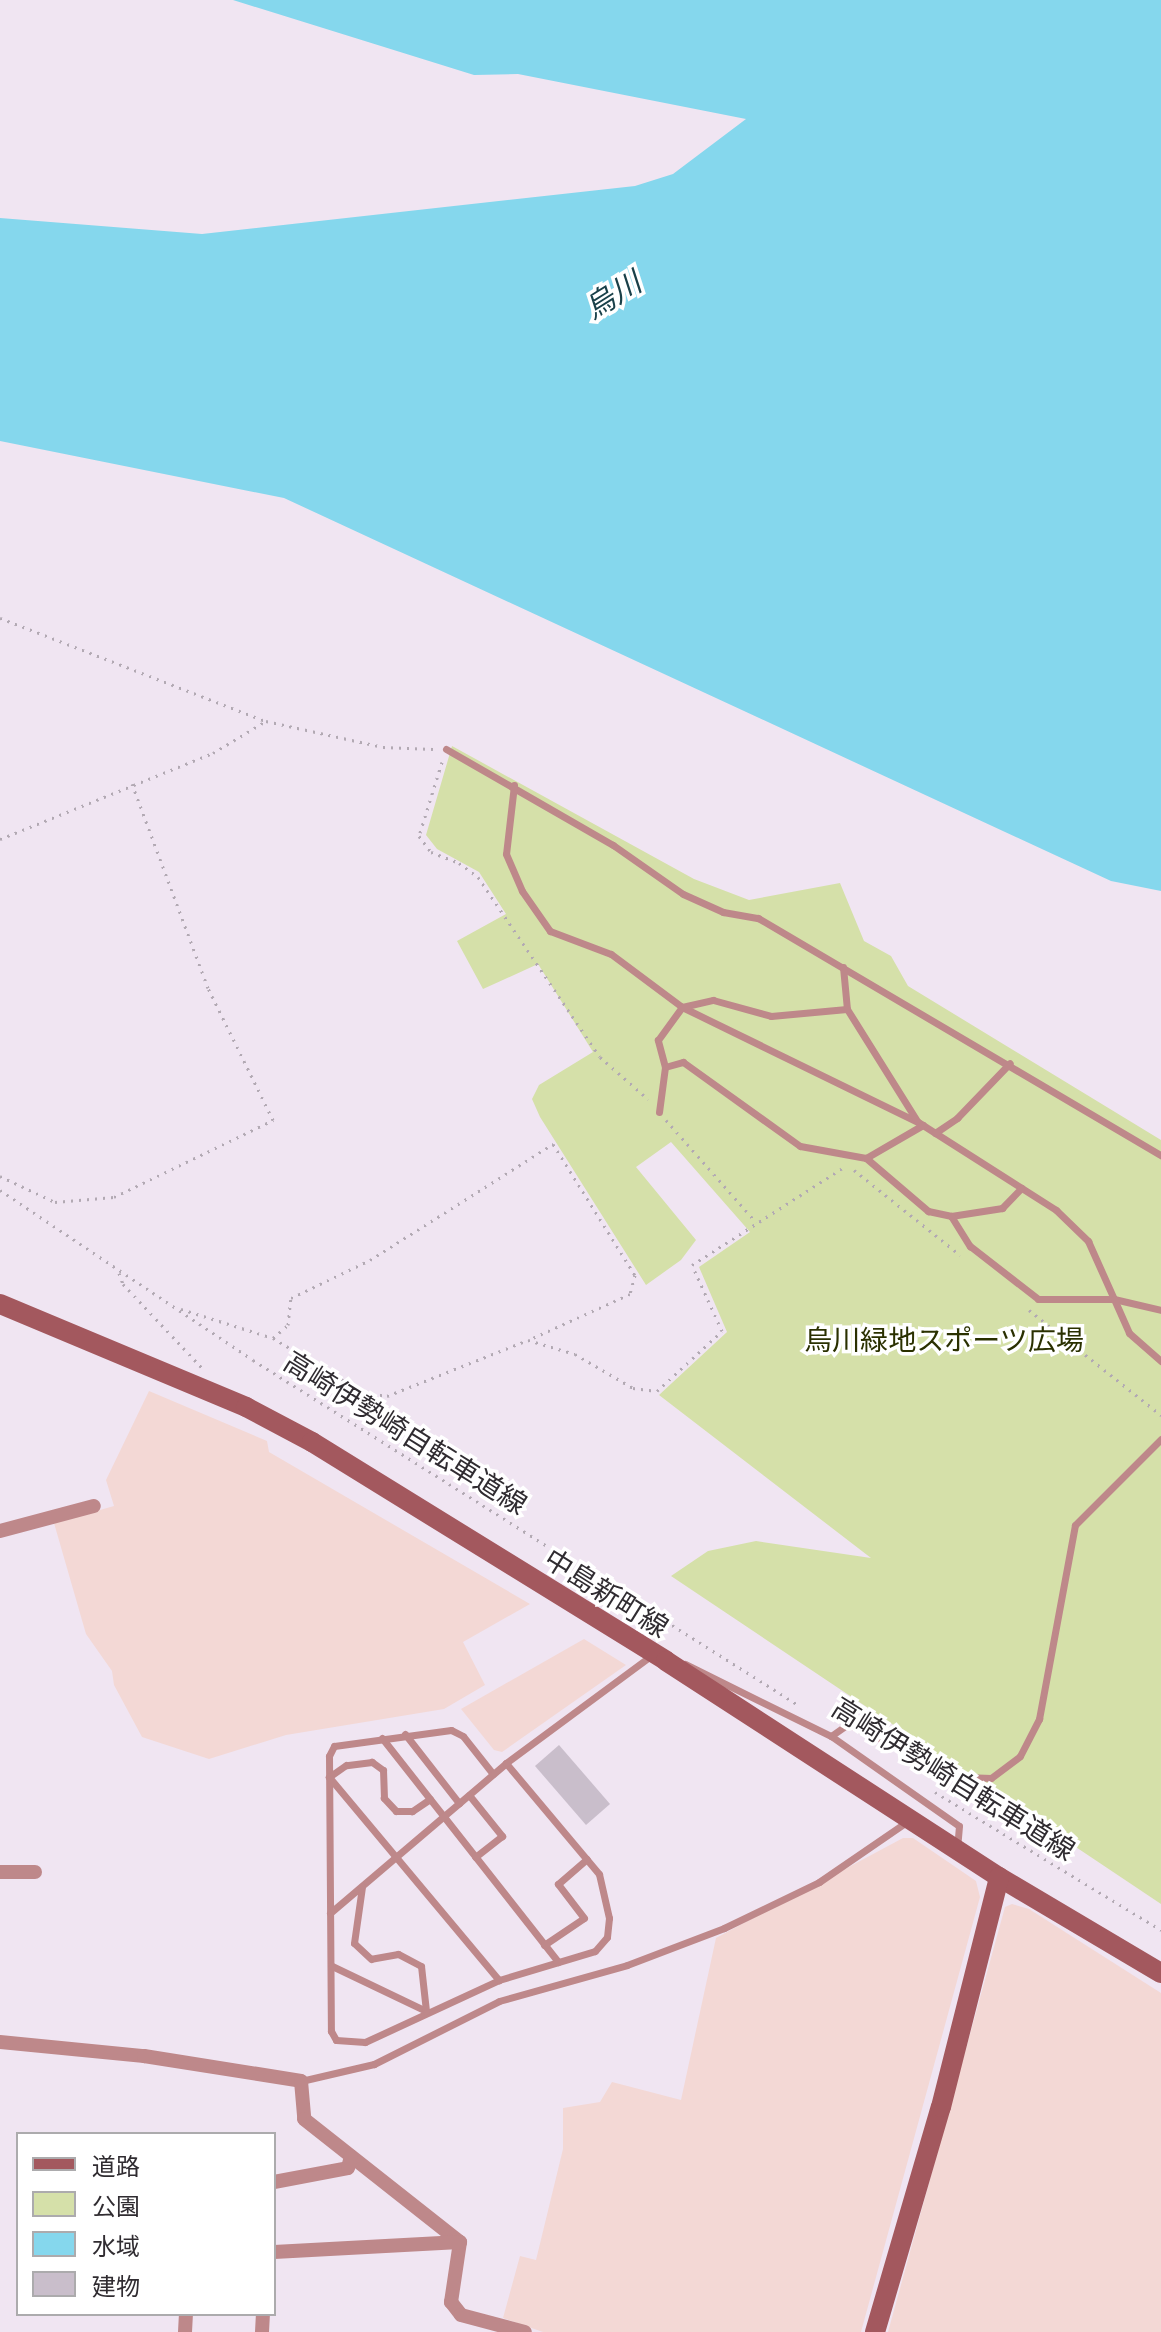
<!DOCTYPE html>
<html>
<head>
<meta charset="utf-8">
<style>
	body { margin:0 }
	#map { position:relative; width:1161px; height:2332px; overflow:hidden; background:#f0e5f2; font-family:Barlow,"Noto Sans JP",sans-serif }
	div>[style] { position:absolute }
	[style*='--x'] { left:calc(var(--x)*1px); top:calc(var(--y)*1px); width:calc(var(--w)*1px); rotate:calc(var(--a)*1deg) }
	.industrial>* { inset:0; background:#f3d8d5 }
	.green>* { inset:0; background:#d5e0a9 }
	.water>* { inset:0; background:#85d7ed }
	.building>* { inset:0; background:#c9becb }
	.path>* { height:3px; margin-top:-1.5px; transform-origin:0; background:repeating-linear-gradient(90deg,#b2a9b3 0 2px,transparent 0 8px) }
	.lane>* { height:7px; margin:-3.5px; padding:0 3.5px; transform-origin:3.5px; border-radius:3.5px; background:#be888a }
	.street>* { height:14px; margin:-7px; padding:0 7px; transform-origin:7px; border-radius:7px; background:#be888a }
	.secondary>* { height:20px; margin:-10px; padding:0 10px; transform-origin:10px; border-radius:10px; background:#a3585e }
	span { translate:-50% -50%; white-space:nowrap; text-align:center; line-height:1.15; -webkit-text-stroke:7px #fff; paint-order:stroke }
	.park-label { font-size:28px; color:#2a3000 }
	.street-label { font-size:28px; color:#302c31 }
	.water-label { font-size:30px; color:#194049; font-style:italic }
	.legend { position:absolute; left:16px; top:2132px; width:260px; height:184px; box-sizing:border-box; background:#fff; border:2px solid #acabad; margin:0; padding:10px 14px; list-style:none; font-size:24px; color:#302c31 }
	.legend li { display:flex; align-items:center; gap:16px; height:40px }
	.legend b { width:40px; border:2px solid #acabad }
</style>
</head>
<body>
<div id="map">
	<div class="industrial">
		<div style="clip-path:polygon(149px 1391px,267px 1441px,269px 1452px,530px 1604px,463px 1642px,485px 1685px,444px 1709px,286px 1735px,209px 1759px,142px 1737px,114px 1685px,112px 1671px,86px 1634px,54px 1523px,114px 1506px,106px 1480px)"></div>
		<div style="clip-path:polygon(584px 1639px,626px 1665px,502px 1752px,494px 1750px,461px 1709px)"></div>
		<div style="clip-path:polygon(903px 1838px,913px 1838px,976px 1881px,980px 1897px,861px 2332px,543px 2332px,503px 2318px,520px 2256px,536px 2260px,563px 2149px,563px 2108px,600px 2102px,612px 2082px,681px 2100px,716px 1938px)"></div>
		<div style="clip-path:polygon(1012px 1904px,1029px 1909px,1161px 1993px,1161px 2332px,888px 2332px,1005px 1907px)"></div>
	</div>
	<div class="green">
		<div style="clip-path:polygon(452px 746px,694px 879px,749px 900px,840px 883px,864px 941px,891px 956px,908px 986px,1161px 1140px,1161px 1904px,671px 1576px,708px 1551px,756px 1541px,871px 1558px,659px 1395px,727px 1332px,699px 1267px,750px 1232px,671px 1142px,636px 1167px,696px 1240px,681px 1260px,646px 1285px,540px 1117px,532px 1099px,539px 1085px,593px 1052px,538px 964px,483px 989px,457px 941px,506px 914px,479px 872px,437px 849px,426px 835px)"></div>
	</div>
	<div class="water">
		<div style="clip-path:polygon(233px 0,1161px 0,1161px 891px,1111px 881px,284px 498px,0 441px,0 218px,202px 234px,635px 186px,673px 174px,746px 119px,518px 74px,474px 75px)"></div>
	</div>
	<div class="building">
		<div style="clip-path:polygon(559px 1745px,610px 1804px,586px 1825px,535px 1766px)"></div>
	</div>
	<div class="path">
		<div style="--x:0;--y:618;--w:285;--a:21.2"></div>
		<div style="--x:266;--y:721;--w:120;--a:12.5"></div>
		<div style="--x:383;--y:747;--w:50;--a:2.3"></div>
		<div style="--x:442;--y:762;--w:77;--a:107.3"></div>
		<div style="--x:419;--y:836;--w:20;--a:53"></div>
		<div style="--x:431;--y:852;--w:30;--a:21"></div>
		<div style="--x:459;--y:863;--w:24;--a:36"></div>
		<div style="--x:478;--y:877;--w:217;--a:55.9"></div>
		<div style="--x:600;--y:1057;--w:64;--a:41.2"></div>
		<div style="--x:0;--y:839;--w:230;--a:-22"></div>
		<div style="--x:213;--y:753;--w:62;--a:-31.1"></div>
		<div style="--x:666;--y:1120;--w:136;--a:48.6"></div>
		<div style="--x:854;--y:1170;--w:136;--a:38.7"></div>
		<div style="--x:0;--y:1176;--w:61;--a:25.3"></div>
		<div style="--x:55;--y:1202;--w:59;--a:-4.8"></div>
		<div style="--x:114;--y:1197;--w:177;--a:-25.8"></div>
		<div style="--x:273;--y:1120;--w:147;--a:-116.2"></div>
		<div style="--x:208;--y:988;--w:218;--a:-110.4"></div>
		<div style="--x:0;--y:1190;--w:305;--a:33.9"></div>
		<div style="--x:253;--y:1360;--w:647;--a:32.32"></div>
		<div style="--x:119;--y:1273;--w:12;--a:70"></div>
		<div style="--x:123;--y:1284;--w:118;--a:46.7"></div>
		<div style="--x:181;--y:1309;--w:96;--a:17.5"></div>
		<div style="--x:273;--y:1338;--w:106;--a:31.1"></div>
		<div style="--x:364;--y:1393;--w:23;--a:7"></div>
		<div style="--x:387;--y:1396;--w:152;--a:-21.7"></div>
		<div style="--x:528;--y:1340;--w:49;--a:16.6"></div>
		<div style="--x:575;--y:1354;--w:67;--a:30.4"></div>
		<div style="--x:633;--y:1388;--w:24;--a:7"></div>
		<div style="--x:657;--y:1391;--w:88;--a:-42.7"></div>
		<div style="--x:722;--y:1331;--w:72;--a:-114.4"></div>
		<div style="--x:692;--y:1265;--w:181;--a:-32.8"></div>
		<div style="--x:1029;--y:1310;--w:169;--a:38.5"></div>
		<div style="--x:273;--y:1338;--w:20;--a:-41"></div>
		<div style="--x:288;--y:1325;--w:27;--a:-84"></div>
		<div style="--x:291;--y:1298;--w:88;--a:-25.7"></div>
		<div style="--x:370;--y:1260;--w:217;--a:-32.4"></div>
		<div style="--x:553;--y:1144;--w:155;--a:58"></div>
		<div style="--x:635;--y:1275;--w:20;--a:105"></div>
		<div style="--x:630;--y:1294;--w:112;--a:155.7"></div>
		<div style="--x:935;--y:1792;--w:265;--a:31.4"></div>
	</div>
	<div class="lane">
		<div style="--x:446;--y:749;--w:193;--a:29.9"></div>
		<div style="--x:613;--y:845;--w:85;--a:35"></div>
		<div style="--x:683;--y:894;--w:44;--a:24.2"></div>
		<div style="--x:723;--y:912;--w:36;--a:10"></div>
		<div style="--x:758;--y:918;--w:468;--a:30.5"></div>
		<div style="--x:514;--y:785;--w:69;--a:96.6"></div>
		<div style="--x:506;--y:854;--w:40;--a:66.6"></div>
		<div style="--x:522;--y:891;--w:49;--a:55"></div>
		<div style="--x:550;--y:931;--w:65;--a:20.7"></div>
		<div style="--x:611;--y:954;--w:89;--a:36.7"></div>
		<div style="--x:682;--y:1007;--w:263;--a:26"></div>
		<div style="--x:918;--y:1122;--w:164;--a:32.5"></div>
		<div style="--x:1056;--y:1210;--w:45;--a:44.1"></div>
		<div style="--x:1088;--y:1241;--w:64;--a:65.9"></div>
		<div style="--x:1114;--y:1299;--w:48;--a:13.2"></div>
		<div style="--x:843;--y:967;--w:42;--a:84.6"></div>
		<div style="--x:847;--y:1009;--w:132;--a:58"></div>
		<div style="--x:665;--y:1067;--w:19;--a:-16"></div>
		<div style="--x:683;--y:1062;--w:144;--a:35.7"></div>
		<div style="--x:800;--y:1146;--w:67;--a:10.3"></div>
		<div style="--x:866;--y:1158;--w:66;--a:-30.1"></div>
		<div style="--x:659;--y:1112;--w:45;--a:-82.4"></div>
		<div style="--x:665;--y:1067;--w:28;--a:-105"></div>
		<div style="--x:658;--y:1040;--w:41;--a:-54"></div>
		<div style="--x:682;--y:1007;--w:32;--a:-13"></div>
		<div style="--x:713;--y:1000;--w:60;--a:15.4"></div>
		<div style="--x:771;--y:1016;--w:76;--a:-5.3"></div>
		<div style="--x:935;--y:1133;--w:27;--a:-34"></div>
		<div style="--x:957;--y:1118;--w:76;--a:-46.1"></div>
		<div style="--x:866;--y:1158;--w:82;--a:40.5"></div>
		<div style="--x:928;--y:1211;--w:24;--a:12"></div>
		<div style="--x:951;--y:1216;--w:52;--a:-8.9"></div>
		<div style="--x:1002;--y:1208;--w:28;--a:-46"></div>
		<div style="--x:951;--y:1216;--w:36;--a:58"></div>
		<div style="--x:970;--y:1246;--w:86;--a:37.9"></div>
		<div style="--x:1038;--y:1299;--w:76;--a:0"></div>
		<div style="--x:1114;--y:1299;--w:37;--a:66"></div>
		<div style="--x:1129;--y:1333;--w:43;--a:41.2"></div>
		<div style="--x:685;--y:1664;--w:163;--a:26.3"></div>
		<div style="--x:831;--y:1736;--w:21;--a:-35"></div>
		<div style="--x:848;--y:1724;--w:128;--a:24.6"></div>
		<div style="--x:964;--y:1777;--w:27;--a:2"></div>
		<div style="--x:991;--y:1778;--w:36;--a:-37"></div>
		<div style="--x:1020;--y:1756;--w:42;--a:-62.8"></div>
		<div style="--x:1039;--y:1719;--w:197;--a:-79.5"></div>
		<div style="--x:1075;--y:1525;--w:122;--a:-45"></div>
		<div style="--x:405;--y:1734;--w:88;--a:52"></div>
		<div style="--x:831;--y:1736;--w:156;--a:35.1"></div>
		<div style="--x:959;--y:1826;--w:22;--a:95"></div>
		<div style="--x:382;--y:1738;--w:285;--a:51.8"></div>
		<div style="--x:493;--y:1774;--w:48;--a:-128.3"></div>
		<div style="--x:463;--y:1736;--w:13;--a:-153"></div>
		<div style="--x:451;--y:1730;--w:118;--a:172.2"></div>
		<div style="--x:334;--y:1746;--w:11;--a:117"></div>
		<div style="--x:329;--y:1756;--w:275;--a:89.6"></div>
		<div style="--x:331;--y:2031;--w:10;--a:61"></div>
		<div style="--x:336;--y:2040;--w:29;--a:4"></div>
		<div style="--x:365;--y:2042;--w:148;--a:-24.8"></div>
		<div style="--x:499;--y:1980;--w:100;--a:-16.8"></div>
		<div style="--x:595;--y:1951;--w:18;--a:-49"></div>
		<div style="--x:607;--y:1937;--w:19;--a:-84"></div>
		<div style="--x:609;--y:1918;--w:45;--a:-102.8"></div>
		<div style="--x:599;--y:1874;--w:145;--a:-130"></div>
		<div style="--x:469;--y:1795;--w:53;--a:51.2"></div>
		<div style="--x:502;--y:1836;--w:34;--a:142"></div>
		<div style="--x:430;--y:1799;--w:22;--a:146"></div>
		<div style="--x:412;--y:1811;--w:16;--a:180"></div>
		<div style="--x:396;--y:1811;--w:18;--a:-133"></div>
		<div style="--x:384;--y:1798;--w:28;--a:-92"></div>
		<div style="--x:383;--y:1770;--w:14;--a:-144"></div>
		<div style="--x:372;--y:1762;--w:26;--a:173"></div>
		<div style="--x:346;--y:1765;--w:21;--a:145"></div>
		<div style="--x:329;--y:1777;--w:265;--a:50.1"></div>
		<div style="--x:330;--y:1913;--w:231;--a:-40.4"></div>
		<div style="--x:506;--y:1763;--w:182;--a:-36.5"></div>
		<div style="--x:544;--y:1945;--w:48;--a:-34"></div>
		<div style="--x:584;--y:1918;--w:43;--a:-127.4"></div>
		<div style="--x:558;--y:1884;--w:38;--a:-41"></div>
		<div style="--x:332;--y:1966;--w:104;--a:25.6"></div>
		<div style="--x:426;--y:2011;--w:45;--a:-96.3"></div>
		<div style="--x:421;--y:1966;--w:26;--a:-152"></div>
		<div style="--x:398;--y:1954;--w:27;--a:170"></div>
		<div style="--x:371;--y:1959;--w:23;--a:-137"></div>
		<div style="--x:354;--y:1943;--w:57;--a:-81.9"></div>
		<div style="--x:301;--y:2081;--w:75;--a:-13.1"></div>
		<div style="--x:374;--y:2064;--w:140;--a:-26.7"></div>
		<div style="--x:499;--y:2001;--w:133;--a:-15.7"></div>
		<div style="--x:627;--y:1965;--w:104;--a:-20.9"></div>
		<div style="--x:724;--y:1928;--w:106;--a:-25.8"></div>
		<div style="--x:819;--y:1882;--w:108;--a:-34.4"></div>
	</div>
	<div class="street">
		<div style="--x:0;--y:1531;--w:97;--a:-14.9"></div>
		<div style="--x:0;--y:1872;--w:35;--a:0"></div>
		<div style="--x:0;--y:2042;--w:145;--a:5.6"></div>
		<div style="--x:144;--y:2056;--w:159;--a:9"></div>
		<div style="--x:301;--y:2081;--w:38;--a:85"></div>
		<div style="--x:304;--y:2119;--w:199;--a:38.3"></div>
		<div style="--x:460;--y:2242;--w:61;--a:98.5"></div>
		<div style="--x:451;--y:2302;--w:16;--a:52"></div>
		<div style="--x:461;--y:2315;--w:66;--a:14.9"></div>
		<div style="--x:274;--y:2182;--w:75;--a:-10.7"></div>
		<div style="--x:348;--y:2168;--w:12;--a:-76"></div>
		<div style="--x:274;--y:2252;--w:186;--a:-3.1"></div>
		<div style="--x:185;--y:2332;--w:18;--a:-87"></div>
		<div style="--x:262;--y:2332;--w:18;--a:-87"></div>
	</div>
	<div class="secondary">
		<div style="--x:0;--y:1304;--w:267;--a:22.7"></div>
		<div style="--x:246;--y:1407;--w:75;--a:27.9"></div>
		<div style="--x:312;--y:1442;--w:416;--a:31.7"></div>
		<div style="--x:666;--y:1661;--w:397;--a:33"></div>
		<div style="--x:999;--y:1877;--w:188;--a:30.7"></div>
		<div style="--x:875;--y:2332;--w:234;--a:-73.7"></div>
		<div style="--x:941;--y:2107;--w:237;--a:-75.8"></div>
	</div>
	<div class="park-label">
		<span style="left:944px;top:1339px">烏川緑地スポーツ広場</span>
	</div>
	<div class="street-label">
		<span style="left:406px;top:1432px;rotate:32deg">高崎伊勢崎自転車道線</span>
		<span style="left:607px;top:1592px;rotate:32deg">中島新町線</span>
		<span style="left:954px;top:1778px;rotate:32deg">高崎伊勢崎自転車道線</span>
	</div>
	<div class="water-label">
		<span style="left:612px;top:294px;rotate:-32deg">烏川</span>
	</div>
	<ul class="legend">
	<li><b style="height:10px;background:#a3585e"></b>道路</li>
	<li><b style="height:22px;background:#d5e0a9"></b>公園</li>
	<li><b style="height:22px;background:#85d7ed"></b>水域</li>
	<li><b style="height:22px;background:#c9becb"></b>建物</li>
	</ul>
</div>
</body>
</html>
